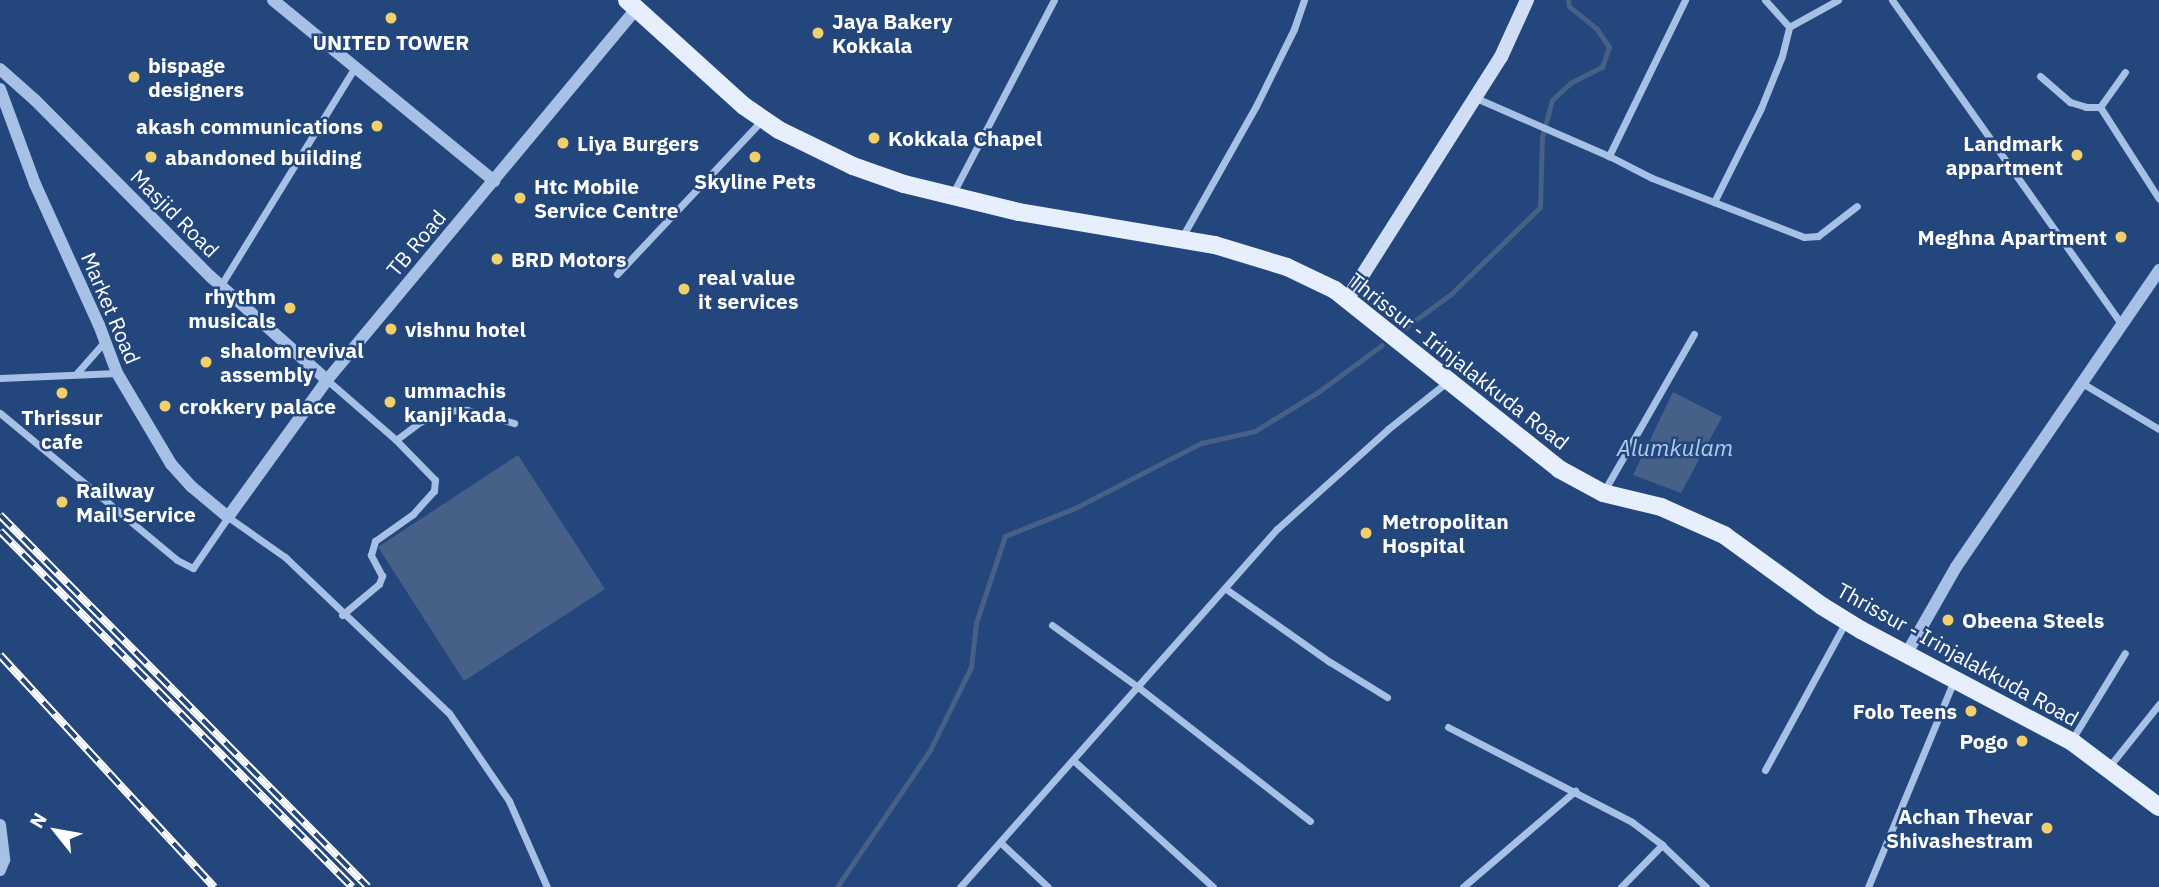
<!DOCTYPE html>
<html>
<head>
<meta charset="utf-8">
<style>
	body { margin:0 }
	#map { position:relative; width:2159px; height:887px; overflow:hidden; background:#23467c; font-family:"IBM Plex Sans",sans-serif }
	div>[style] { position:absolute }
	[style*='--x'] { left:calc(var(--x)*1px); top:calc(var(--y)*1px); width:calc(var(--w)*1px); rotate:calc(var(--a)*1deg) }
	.water>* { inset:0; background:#466088 }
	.stream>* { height:5px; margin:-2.5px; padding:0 2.5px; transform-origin:2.5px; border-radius:2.5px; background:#466088 }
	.minor>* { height:7px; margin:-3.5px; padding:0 3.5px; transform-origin:3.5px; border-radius:3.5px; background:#a6c0e6 }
	.tertiary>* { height:12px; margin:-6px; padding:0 6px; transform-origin:6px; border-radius:6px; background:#a6c0e6 }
	.secondary>* { height:14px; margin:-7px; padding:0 7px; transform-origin:7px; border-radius:7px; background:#d0def5 }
	.primary>* { height:18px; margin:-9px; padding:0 9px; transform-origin:9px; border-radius:9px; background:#e7effd }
	.rail>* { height:8px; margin-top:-4px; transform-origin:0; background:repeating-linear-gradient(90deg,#23467c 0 16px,#fff 0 32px); box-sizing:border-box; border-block:2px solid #fff }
	.dots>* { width:19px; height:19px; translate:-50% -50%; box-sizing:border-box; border:4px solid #23467c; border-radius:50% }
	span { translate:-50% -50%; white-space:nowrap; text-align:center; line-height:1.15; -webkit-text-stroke:5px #23467c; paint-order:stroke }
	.poi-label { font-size:21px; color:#fff; font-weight:700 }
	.left { translate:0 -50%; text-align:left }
	.right { translate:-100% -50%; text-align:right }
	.street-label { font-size:21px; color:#fff }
	.water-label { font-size:23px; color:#b1caed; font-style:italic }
	.north { position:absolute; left:21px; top:796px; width:70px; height:70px; -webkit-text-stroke:5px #23467c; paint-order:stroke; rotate:301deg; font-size:19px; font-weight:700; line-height:28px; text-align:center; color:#fff }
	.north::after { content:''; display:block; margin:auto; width:24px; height:32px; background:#fff; clip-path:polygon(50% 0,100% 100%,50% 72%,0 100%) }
</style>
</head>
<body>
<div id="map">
	<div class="water">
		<div style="clip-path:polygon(1673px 392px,1722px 417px,1681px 493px,1633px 475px)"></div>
		<div style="clip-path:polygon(518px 455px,605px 589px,464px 681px,378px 547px)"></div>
	</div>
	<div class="stream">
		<div style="--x:1406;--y:327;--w:56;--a:-36.3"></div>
		<div style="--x:1451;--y:294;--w:124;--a:-44.3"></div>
		<div style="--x:1540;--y:207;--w:70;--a:-88.4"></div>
		<div style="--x:1542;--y:137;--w:38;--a:-75"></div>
		<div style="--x:1552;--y:100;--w:25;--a:-43"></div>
		<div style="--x:1570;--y:83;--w:36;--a:-27"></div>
		<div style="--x:1602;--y:67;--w:21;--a:-71"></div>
		<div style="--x:1609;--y:47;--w:22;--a:-124"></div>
		<div style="--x:1597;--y:29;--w:36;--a:-141"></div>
		<div style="--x:1569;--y:6;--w:6;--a:-99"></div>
		<div style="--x:837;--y:887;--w:166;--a:-55.8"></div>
		<div style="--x:930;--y:750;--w:93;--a:-63.7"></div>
		<div style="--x:971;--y:667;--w:44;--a:-83.5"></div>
		<div style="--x:976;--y:623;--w:92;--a:-71.6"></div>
		<div style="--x:1005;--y:536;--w:75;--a:-21.8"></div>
		<div style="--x:1075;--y:508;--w:142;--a:-27.3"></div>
		<div style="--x:1201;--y:443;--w:55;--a:-12.5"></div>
		<div style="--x:1255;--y:431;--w:74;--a:-31.8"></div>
		<div style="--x:1318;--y:392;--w:79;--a:-36.3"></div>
	</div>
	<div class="minor">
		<div style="--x:1685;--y:0;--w:174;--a:116"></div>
		<div style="--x:1609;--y:156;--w:48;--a:27.1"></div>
		<div style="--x:1652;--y:178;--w:163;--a:21.2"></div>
		<div style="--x:1804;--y:237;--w:14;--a:-4"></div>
		<div style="--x:1818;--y:236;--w:49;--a:-37.6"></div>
		<div style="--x:1765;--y:0;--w:36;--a:48"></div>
		<div style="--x:1892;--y:0;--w:396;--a:54.7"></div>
		<div style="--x:2125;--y:72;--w:43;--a:125.5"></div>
		<div style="--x:2100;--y:107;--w:109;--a:57.3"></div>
		<div style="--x:2040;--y:76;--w:40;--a:41"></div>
		<div style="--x:2070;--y:102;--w:17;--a:17"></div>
		<div style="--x:2086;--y:107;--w:14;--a:0"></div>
		<div style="--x:1476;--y:98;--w:145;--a:23.6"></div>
		<div style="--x:952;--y:195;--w:220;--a:-62.4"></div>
		<div style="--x:1714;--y:202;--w:105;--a:-63.4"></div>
		<div style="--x:1761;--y:108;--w:56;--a:-68"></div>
		<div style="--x:1782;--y:56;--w:30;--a:-76"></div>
		<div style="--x:1789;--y:27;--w:56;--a:-28.9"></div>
		<div style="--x:1181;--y:239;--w:153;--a:-60.6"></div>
		<div style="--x:1256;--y:106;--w:86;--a:-63.7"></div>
		<div style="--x:1294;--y:29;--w:31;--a:-71"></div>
		<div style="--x:617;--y:274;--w:213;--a:-46.7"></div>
		<div style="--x:221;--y:285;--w:256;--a:-58.4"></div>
		<div style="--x:76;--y:374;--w:44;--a:-48.7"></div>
		<div style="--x:0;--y:378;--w:117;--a:-2.4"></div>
		<div style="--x:327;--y:380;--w:91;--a:41"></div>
		<div style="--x:396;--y:440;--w:30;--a:-37"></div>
		<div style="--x:420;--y:422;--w:27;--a:-24"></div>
		<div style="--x:445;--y:411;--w:22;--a:-3"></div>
		<div style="--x:467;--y:410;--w:49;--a:15.5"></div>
		<div style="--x:2082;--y:383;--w:90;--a:30.9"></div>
		<div style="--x:0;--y:413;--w:230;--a:39.7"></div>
		<div style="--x:177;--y:560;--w:18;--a:27"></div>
		<div style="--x:193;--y:568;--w:62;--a:-55.5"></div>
		<div style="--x:228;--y:517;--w:70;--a:35.1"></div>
		<div style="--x:285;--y:557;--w:226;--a:43.6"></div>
		<div style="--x:449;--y:713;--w:107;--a:55.7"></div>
		<div style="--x:509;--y:801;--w:94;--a:66.2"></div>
		<div style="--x:1604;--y:491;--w:181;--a:-60.2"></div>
		<div style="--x:1226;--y:589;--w:127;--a:35.1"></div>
		<div style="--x:1330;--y:662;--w:67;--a:31.6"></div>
		<div style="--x:342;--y:615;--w:48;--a:-40"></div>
		<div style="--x:379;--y:584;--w:9;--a:-69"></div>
		<div style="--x:382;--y:576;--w:24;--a:-118"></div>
		<div style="--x:371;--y:555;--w:15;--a:-74"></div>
		<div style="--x:375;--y:541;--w:47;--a:-35.4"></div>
		<div style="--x:413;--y:514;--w:31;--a:-48"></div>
		<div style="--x:434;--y:491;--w:11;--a:-85"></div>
		<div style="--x:435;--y:480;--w:56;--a:-134.3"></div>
		<div style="--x:1052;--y:625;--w:106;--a:35.8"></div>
		<div style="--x:1138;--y:687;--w:218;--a:37.9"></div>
		<div style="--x:1448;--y:727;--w:207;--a:27.3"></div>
		<div style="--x:1632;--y:822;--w:38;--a:37"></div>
		<div style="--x:1662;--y:845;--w:61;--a:43.7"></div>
		<div style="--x:2071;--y:741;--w:103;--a:-58.5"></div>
		<div style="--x:1073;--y:760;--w:189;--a:42.2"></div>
		<div style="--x:2108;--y:768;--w:82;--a:-51.4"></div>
		<div style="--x:1765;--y:770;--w:167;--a:-61.4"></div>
		<div style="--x:1001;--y:843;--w:64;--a:43.1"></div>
		<div style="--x:960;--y:887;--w:478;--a:-48.5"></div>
		<div style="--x:1277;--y:529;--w:149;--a:-42"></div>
		<div style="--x:1388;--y:429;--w:75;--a:-38.5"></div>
		<div style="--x:1463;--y:887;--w:148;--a:-40.6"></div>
		<div style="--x:1621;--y:887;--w:59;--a:-45.7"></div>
		<div style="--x:1868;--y:887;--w:224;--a:-67.4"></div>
	</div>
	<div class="tertiary">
		<div style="--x:273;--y:0;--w:286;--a:39.3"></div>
		<div style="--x:0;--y:69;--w:47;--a:41.5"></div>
		<div style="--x:35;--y:100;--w:250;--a:45.2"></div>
		<div style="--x:211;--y:277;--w:155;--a:41.6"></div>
		<div style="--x:0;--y:89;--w:101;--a:69.8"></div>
		<div style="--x:35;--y:184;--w:155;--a:65.6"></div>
		<div style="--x:99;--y:325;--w:51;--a:69.4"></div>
		<div style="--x:117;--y:373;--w:106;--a:59.3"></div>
		<div style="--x:171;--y:464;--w:31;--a:48"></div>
		<div style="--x:192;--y:487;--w:47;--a:39.8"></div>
		<div style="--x:228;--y:517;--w:169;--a:-54.1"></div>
		<div style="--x:327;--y:380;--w:483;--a:-50.2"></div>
		<div style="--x:1907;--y:653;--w:99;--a:-60.3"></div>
		<div style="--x:1956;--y:567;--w:360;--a:-55.6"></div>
		<div style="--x:0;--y:825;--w:35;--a:83"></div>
		<div style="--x:4;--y:860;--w:11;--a:112"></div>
	</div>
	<div class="secondary">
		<div style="--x:1348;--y:298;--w:285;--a:-57.6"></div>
		<div style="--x:1501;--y:57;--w:63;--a:-65.5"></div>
	</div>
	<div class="primary">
		<div style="--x:627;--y:0;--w:158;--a:42.2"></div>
		<div style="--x:744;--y:106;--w:42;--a:34.4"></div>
		<div style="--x:779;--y:130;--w:82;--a:25.9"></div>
		<div style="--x:853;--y:166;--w:54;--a:19.4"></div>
		<div style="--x:904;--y:184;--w:118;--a:13.7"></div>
		<div style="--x:1019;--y:212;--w:199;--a:9.6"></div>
		<div style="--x:1215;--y:245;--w:75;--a:17"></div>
		<div style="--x:1287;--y:267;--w:53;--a:25.6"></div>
		<div style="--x:1335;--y:290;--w:287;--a:38.6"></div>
		<div style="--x:1559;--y:469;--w:50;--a:28.6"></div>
		<div style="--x:1603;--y:493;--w:60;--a:13.6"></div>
		<div style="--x:1661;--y:507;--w:69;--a:24"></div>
		<div style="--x:1724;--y:535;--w:121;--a:35.9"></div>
		<div style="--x:1822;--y:606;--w:46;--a:31.6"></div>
		<div style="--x:1861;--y:630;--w:238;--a:27.9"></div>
		<div style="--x:2071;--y:741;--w:110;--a:36.9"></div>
	</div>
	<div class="rail">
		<div style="--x:0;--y:515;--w:523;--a:45.31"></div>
		<div style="--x:0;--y:531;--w:501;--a:45.32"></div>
		<div style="--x:0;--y:655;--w:316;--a:47.3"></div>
	</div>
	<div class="dots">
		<div style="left:391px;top:18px;background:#f1d069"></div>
		<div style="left:818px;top:33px;background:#f1d069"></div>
		<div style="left:134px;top:77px;background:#f1d069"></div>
		<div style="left:377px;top:126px;background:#f1d069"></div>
		<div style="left:874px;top:138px;background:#f1d069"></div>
		<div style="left:563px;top:143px;background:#f1d069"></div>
		<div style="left:2077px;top:155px;background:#f1d069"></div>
		<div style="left:151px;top:157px;background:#f1d069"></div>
		<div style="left:755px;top:157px;background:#f1d069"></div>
		<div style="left:520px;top:198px;background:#f1d069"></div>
		<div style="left:2121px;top:237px;background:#f1d069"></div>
		<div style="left:497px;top:259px;background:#f1d069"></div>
		<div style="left:684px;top:289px;background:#f1d069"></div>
		<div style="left:290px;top:308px;background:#f1d069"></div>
		<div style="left:391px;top:329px;background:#f1d069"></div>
		<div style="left:206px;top:362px;background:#f1d069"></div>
		<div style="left:62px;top:393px;background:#f1d069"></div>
		<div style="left:390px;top:402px;background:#f1d069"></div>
		<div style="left:165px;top:406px;background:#f1d069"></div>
		<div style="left:62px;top:502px;background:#f1d069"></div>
		<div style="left:1366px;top:533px;background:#f1d069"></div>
		<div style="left:1948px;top:620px;background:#f1d069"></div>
		<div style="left:1971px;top:711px;background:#f1d069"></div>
		<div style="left:2022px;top:741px;background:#f1d069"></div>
		<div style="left:2047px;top:828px;background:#f1d069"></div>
	</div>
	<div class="poi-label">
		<span class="left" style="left:832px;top:33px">Jaya Bakery<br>Kokkala</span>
		<span style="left:391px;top:42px">UNITED TOWER</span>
		<span class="left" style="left:148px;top:77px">bispage<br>designers</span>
		<span class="right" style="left:363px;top:126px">akash communications</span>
		<span class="left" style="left:888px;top:138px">Kokkala Chapel</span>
		<span class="left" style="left:577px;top:143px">Liya Burgers</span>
		<span class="right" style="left:2063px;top:155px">Landmark<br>appartment</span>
		<span class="left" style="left:165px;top:157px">abandoned building</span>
		<span style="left:755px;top:181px">Skyline Pets</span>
		<span class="left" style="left:534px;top:198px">Htc Mobile<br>Service Centre</span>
		<span class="right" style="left:2107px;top:237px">Meghna Apartment</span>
		<span class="left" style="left:511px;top:259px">BRD Motors</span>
		<span class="left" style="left:698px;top:289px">real value<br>it services</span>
		<span class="right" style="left:276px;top:308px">rhythm<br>musicals</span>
		<span class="left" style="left:405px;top:329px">vishnu hotel</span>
		<span class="left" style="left:220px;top:362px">shalom revival<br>assembly</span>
		<span class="left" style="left:404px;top:402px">ummachis<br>kanji kada</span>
		<span class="left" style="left:179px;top:406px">crokkery palace</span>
		<span style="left:62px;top:429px">Thrissur<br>cafe</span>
		<span class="left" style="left:76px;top:502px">Railway<br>Mail Service</span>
		<span class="left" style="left:1382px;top:533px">Metropolitan<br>Hospital</span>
		<span class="left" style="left:1962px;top:620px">Obeena Steels</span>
		<span class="right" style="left:1957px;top:711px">Folo Teens</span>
		<span class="right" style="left:2008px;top:741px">Pogo</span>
		<span class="right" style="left:2033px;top:828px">Achan Thevar<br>Shivashestram</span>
	</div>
	<div class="street-label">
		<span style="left:175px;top:213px;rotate:45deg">Masjid Road</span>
		<span style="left:416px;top:243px;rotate:-50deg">TB Road</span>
		<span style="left:111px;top:308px;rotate:67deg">Market Road</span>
		<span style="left:1459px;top:361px;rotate:38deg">Thrissur - Irinjalakkuda Road</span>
		<span style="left:1958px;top:654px;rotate:29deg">Thrissur - Irinjalakkuda Road</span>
	</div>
	<div class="water-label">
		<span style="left:1675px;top:447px">Alumkulam</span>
	</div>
	<div class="north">N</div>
</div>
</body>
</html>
